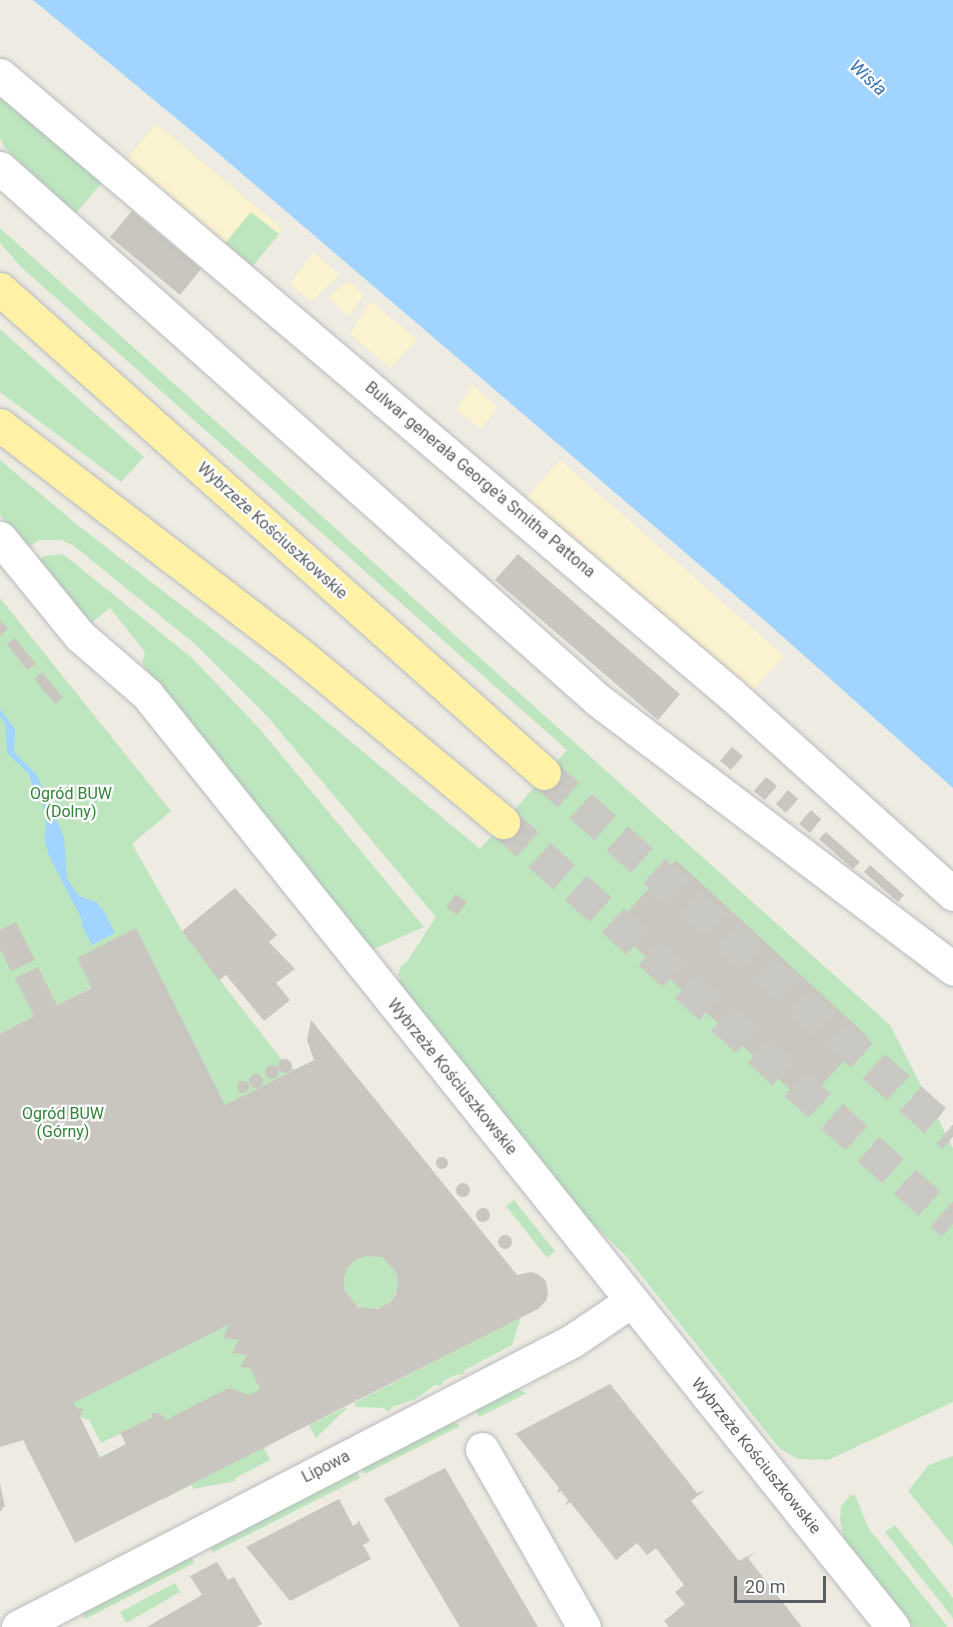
<!DOCTYPE html>
<html>
<head>
<meta charset="utf-8">
<style>
	body { margin:0 }
	#map { position:relative; width:953px; height:1627px; overflow:hidden; background:#eeebe2; font-family:Roboto,sans-serif }
	div>[style] { position:absolute }
	[style*='--x'] { left:calc(var(--x)*1px); top:calc(var(--y)*1px); width:calc(var(--w)*1px); rotate:calc(var(--a)*1deg) }
	.green>* { inset:0; background:#bde6be }
	.round { border-radius:50% }
	.sand>* { inset:0; background:#fbf2cf }
	.water>* { inset:0; background:#a1d4ff }
	.building>* { inset:0; background:#c9c6bf }
	.major-tunnel>* { height:33px; margin-top:-16.5px; transform-origin:0; background:repeating-linear-gradient(90deg,#c9c8c2 0 33px,transparent 0 49px) }
	.roads { filter:drop-shadow(0 0 2px #b7babf) drop-shadow(0 0 2px #b7babf) }
	.minor>* { height:33px; margin:-16.5px; padding:0 16.5px; transform-origin:16.5px; border-radius:16.5px; background:#fff }
	.major>* { height:33px; margin:-16.5px; padding:0 16.5px; transform-origin:16.5px; border-radius:16.5px; background:#fff2a6 }
	span { translate:-50% -50%; white-space:nowrap; text-align:center; line-height:1.15; -webkit-text-stroke:4.5px #fff; paint-order:stroke }
	.street-label { font-size:16px; color:#5a5e63 }
	.park-label { font-size:16px; color:#318437 }
	.water-label { font-size:18px; color:#3a73b4; font-style:italic }
	.scale { position:absolute; left:734px; top:1576px; width:92px; height:27px; box-sizing:border-box; border:3px solid #5a5e63; border-top:0; padding-left:8px; font-size:18px; line-height:21px; white-space:nowrap; color:#5a5e63; -webkit-text-stroke:4px #fff; paint-order:stroke }
</style>
</head>
<body>
<div id="map">
	<div class="green">
		<div style="clip-path:polygon(0 92px,105px 179px,75px 214px,4px 147px,0 138px)"></div>
		<div style="clip-path:polygon(156px 123px,283px 229px,253px 266px,126px 160px)"></div>
		<div style="clip-path:polygon(0 228px,890px 1025px,953px 1148px,953px 1402px,828px 1460px,798px 1459px,780px 1449px,625px 1255px,590px 1221px,400px 984px,398px 974px,401px 966px,408px 960px,436px 917px,267px 716px,195px 644px,74px 546px,61px 540px,39px 540px,27px 549px,0 515px,0 460px,80px 527px,255px 662px,480px 849px,567px 750px,21px 267px,0 243px)"></div>
		<div style="clip-path:polygon(0 329px,144px 457px,121px 482px,0 392px)"></div>
		<div style="clip-path:polygon(63px 554px,192px 658px,258px 727px,424px 927px,372px 950px,142px 664px,145px 652px,110px 608px,89px 625px,38px 560px,44px 556px)"></div>
		<div style="clip-path:polygon(evenodd,0 598px,171px 811px,132px 844px,182px 931px,282px 1060px,279px 1065px,280px 1071px,289px 1072px,292px 1067px,498px 1294px,273px 1414px,285px 1437px,264px 1448px,270px 1460px,235px 1478px,235px 1481px,194px 1489px,191px 1485px,162px 1500px,150px 1477px,64px 1520px,0 1394px,132px 1070px,91px 988px,0 1034px,0 598px,377px 1246px,392px 1251px,402px 1304px,354px 1316px,335px 1270px,377px 1246px,0 598px,153px 1412px,165px 1416px,126px 1444px,100px 1457px,80px 1417px,89px 1420px,101px 1443px,151px 1418px,153px 1412px)"></div>
		<div style="clip-path:polygon(514px 1200px,555px 1251px,547px 1258px,506px 1206px)"></div>
		<div class="round" style="left:344px;top:1255px;width:54px;height:54px"></div>
		<div style="clip-path:polygon(521px 1317px,512px 1345px,465px 1370px,462px 1375px,458px 1374px,443px 1381px,442px 1385px,435px 1385px,415px 1399px,392px 1407px,389px 1412px,383px 1408px,356px 1407px,354px 1403px)"></div>
		<div style="clip-path:polygon(515px 1388px,527px 1393px,479px 1417px,476px 1412px,478px 1407px)"></div>
		<div style="clip-path:polygon(346px 1407px,347px 1408px,316px 1438px,309px 1425px)"></div>
		<div style="clip-path:polygon(452px 1421px,460px 1426px,365px 1474px,361px 1467px)"></div>
		<div style="clip-path:polygon(953px 1456px,953px 1546px,908px 1491px,929px 1465px)"></div>
		<div style="clip-path:polygon(356px 1470px,360px 1478px,212px 1553px,212px 1544px)"></div>
		<div style="clip-path:polygon(851px 1495px,855px 1495px,869px 1529px,948px 1627px,913px 1627px,849px 1548px,844px 1539px,840px 1519px,841px 1506px)"></div>
		<div style="clip-path:polygon(895px 1525px,953px 1598px,953px 1618px,885px 1532px)"></div>
		<div style="clip-path:polygon(186px 1557px,192px 1558px,194px 1563px,85px 1619px,81px 1611px)"></div>
		<div style="clip-path:polygon(175px 1583px,180px 1592px,126px 1623px,120px 1612px)"></div>
	</div>
	<div class="sand">
		<div style="clip-path:polygon(156px 123px,283px 229px,279px 234px,251px 212px,225px 243px,126px 160px)"></div>
		<div style="clip-path:polygon(313px 252px,340px 275px,311px 301px,290px 284px)"></div>
		<div style="clip-path:polygon(348px 281px,364px 295px,349px 317px,328px 298px)"></div>
		<div style="clip-path:polygon(371px 301px,417px 340px,390px 368px,350px 334px)"></div>
		<div style="clip-path:polygon(472px 385px,498px 407px,481px 429px,457px 410px)"></div>
		<div style="clip-path:polygon(560px 460px,784px 656px,750px 693px,525px 499px)"></div>
	</div>
	<div class="water">
		<div style="clip-path:polygon(33px 0,953px 0,953px 788px,764px 620px,206px 143px)"></div>
		<div style="clip-path:polygon(0 709px,15px 729px,14px 752px,37px 775px,64px 837px,67px 879px,79px 896px,96px 902px,103px 909px,115px 933px,92px 945px,82px 926px,82px 920px,49px 856px,45px 842px,46px 816px,40px 798px,36px 795px,28px 773px,7px 753px,5px 723px,0 717px)"></div>
	</div>
	<div class="building">
		<div style="clip-path:polygon(132px 211px,201px 269px,180px 295px,110px 237px)"></div>
		<div style="clip-path:polygon(518px 554px,680px 694px,658px 720px,495px 580px)"></div>
		<div style="clip-path:polygon(0 620px,8px 629px,0 636px)"></div>
		<div style="clip-path:polygon(15px 638px,36px 664px,27px 670px,7px 644px)"></div>
		<div style="clip-path:polygon(42px 672px,63px 698px,55px 704px,34px 679px)"></div>
		<div style="clip-path:polygon(732px 747px,743px 756px,731px 770px,720px 761px)"></div>
		<div style="clip-path:polygon(766px 777px,777px 786px,765px 800px,754px 791px)"></div>
		<div style="clip-path:polygon(788px 790px,798px 799px,786px 813px,776px 804px)"></div>
		<div style="clip-path:polygon(811px 810px,821px 819px,810px 833px,799px 824px)"></div>
		<div style="clip-path:polygon(826px 832px,860px 862px,853px 869px,819px 839px)"></div>
		<div style="clip-path:polygon(676px 860px,867px 1036px,805px 1103px,613px 927px)"></div>
		<div style="clip-path:polygon(870px 865px,904px 895px,898px 902px,864px 872px)"></div>
		<div style="clip-path:polygon(235px 888px,277px 935px,269px 942px,295px 969px,276px 983px,290px 1000px,264px 1021px,226px 975px,219px 980px,182px 931px)"></div>
		<div style="clip-path:polygon(456px 894px,467px 902px,457px 915px,446px 907px)"></div>
		<div style="clip-path:polygon(16px 922px,35px 960px,11px 971px,0 949px,0 930px)"></div>
		<div style="clip-path:polygon(evenodd,136px 928px,225px 1105px,314px 1060px,307px 1040px,311px 1020px,517px 1275px,531px 1272px,538px 1274px,546px 1281px,548px 1293px,546px 1301px,538px 1309px,75px 1543px,23px 1440px,0 1447px,0 1034px,34px 1016px,15px 978px,38px 967px,57px 1005px,92px 988px,77px 958px,136px 928px,366px 1256px,382px 1257px,396px 1272px,398px 1283px,396px 1294px,390px 1302px,378px 1309px,358px 1307px,345px 1291px,344px 1279px,347px 1269px,355px 1260px,366px 1256px,136px 928px,228px 1325px,224px 1338px,239px 1340px,232px 1353px,247px 1355px,240px 1367px,250px 1368px,260px 1389px,251px 1395px,229px 1388px,164px 1421px,165px 1416px,153px 1412px,151px 1418px,120px 1433px,126px 1444px,100px 1458px,80px 1417px,83px 1409px,76px 1408px,73px 1403px,228px 1325px)"></div>
		<div class="round" style="left:278px;top:1059px;width:14px;height:14px"></div>
		<div class="round" style="left:265px;top:1065px;width:14px;height:14px"></div>
		<div class="round" style="left:249px;top:1074px;width:14px;height:14px"></div>
		<div class="round" style="left:237px;top:1081px;width:12px;height:12px"></div>
		<div class="round" style="left:436px;top:1157px;width:12px;height:12px"></div>
		<div class="round" style="left:456px;top:1183px;width:14px;height:14px"></div>
		<div class="round" style="left:476px;top:1208px;width:14px;height:14px"></div>
		<div class="round" style="left:498px;top:1235px;width:14px;height:14px"></div>
		<div style="clip-path:polygon(610px 1384px,697px 1493px,705px 1490px,691px 1501px,739px 1561px,755px 1552px,748px 1558px,802px 1627px,669px 1627px,664px 1621px,685px 1604px,675px 1592px,684px 1585px,656px 1548px,647px 1555px,637px 1543px,616px 1560px,570px 1502px,564px 1506px,568px 1500px,561px 1491px,557px 1493px,559px 1488px,516px 1434px,511px 1436px)"></div>
		<div style="clip-path:polygon(445px 1468px,538px 1627px,460px 1627px,384px 1499px)"></div>
		<div style="clip-path:polygon(0 1483px,5px 1508px,2px 1507px,2px 1511px,0 1511px)"></div>
		<div style="clip-path:polygon(339px 1499px,353px 1526px,358px 1523px,357px 1518px,370px 1541px,363px 1545px,371px 1559px,290px 1601px,246px 1547px)"></div>
		<div style="clip-path:polygon(217px 1562px,228px 1580px,234px 1577px,262px 1624px,256px 1627px,147px 1627px,202px 1595px,190px 1576px)"></div>
	</div>
	<div class="major-tunnel">
		<div style="--x:544;--y:773;--w:547;--a:41.59"></div>
		<div style="--x:503;--y:822;--w:603;--a:41.78"></div>
	</div>
	<div class="roads">
		<div class="minor">
			<div style="--x:0;--y:75;--w:958;--a:40.26"></div>
			<div style="--x:731;--y:694;--w:299;--a:42"></div>
			<div style="--x:0;--y:168;--w:800;--a:41.66"></div>
			<div style="--x:598;--y:700;--w:445;--a:37.1"></div>
			<div style="--x:0;--y:538;--w:127;--a:50.8"></div>
			<div style="--x:80;--y:636;--w:89;--a:40.9"></div>
			<div style="--x:147;--y:694;--w:1195;--a:51.36"></div>
			<div style="--x:482;--y:1449;--w:205;--a:60.2"></div>
			<div style="--x:18;--y:1627;--w:623;--a:-27.3"></div>
			<div style="--x:572;--y:1341;--w:71;--a:-34.1"></div>
		</div>
		<div class="major">
			<div style="--x:0;--y:289;--w:728;--a:41.66"></div>
			<div style="--x:0;--y:425;--w:375;--a:37.4"></div>
			<div style="--x:298;--y:653;--w:266;--a:39.5"></div>
		</div>
	</div>
	<div class="street-label">
		<span style="left:480px;top:480px;rotate:40deg">Bulwar generała George'a Smitha Pattona</span>
		<span style="left:272px;top:531px;rotate:42deg">Wybrzeże Kościuszkowskie</span>
		<span style="left:452px;top:1077px;rotate:51deg">Wybrzeże Kościuszkowskie</span>
		<span style="left:756px;top:1456px;rotate:51deg">Wybrzeże Kościuszkowskie</span>
		<span style="left:326px;top:1467px;rotate:-27deg">Lipowa</span>
	</div>
	<div class="park-label">
		<span style="left:71px;top:803px">Ogród BUW<br>(Dolny)</span>
		<span style="left:63px;top:1123px">Ogród BUW<br>(Górny)</span>
	</div>
	<div class="water-label">
		<span style="left:868px;top:78px;rotate:43deg">Wisła</span>
	</div>
	<div class="scale">20 m</div>
</div>
</body>
</html>
